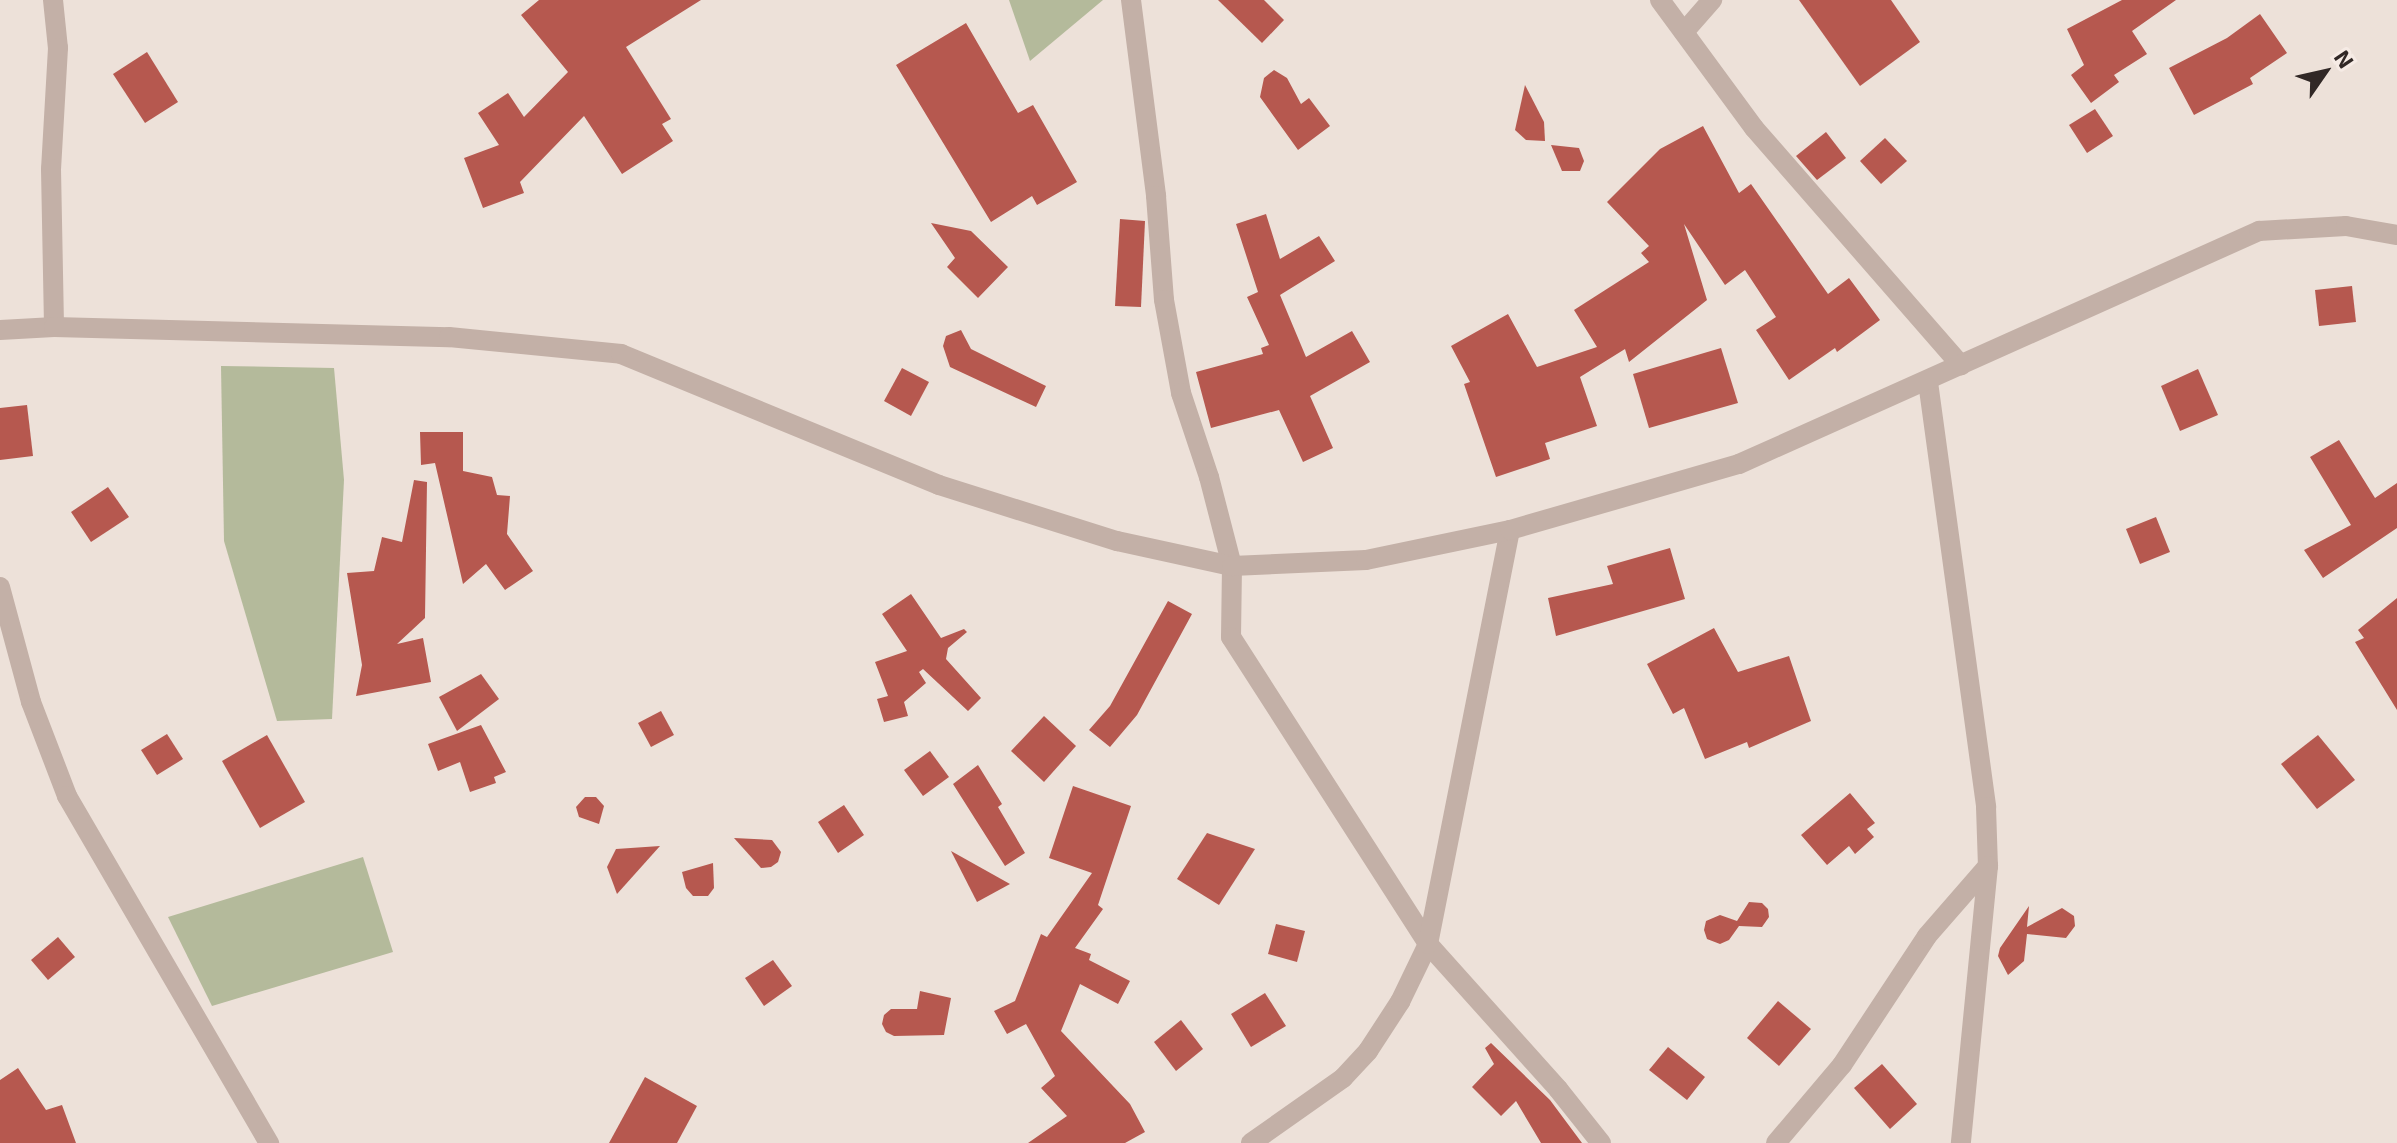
<!DOCTYPE html>
<html>
<head>
<meta charset="utf-8">
<style>
	body { margin:0 }
	#map { position:relative; width:2397px; height:1143px; overflow:hidden; background:#ede1d9; font-family:"Exo 2",sans-serif }
	div>[style] { position:absolute }
	[style*='--x'] { left:calc(var(--x)*1px); top:calc(var(--y)*1px); width:calc(var(--w)*1px); rotate:calc(var(--a)*1deg) }
	.green>* { inset:0; background:#b4ba9b }
	.building>* { inset:0; background:#b6584f }
	.minor>* { height:20px; margin:-10px; padding:0 10px; transform-origin:10px; border-radius:10px; background:#c3b0a7 }
	.tertiary>* { height:20px; margin:-10px; padding:0 10px; transform-origin:10px; border-radius:10px; background:#c3b0a7 }
	span { translate:-50% -50%; white-space:nowrap; text-align:center; line-height:1.15; -webkit-text-stroke:8px #f6ebe5; paint-order:stroke }
	.north { position:absolute; left:2285px; top:32px; width:80px; height:80px; -webkit-text-stroke:6px #f6ebe5; paint-order:stroke; rotate:56deg; font-size:22px; font-weight:700; line-height:32px; text-align:center; color:#312826 }
	.north::after { content:''; display:block; margin:auto; width:28px; height:36px; background:#312826; clip-path:polygon(50% 0,100% 100%,50% 72%,0 100%) }
</style>
</head>
<body>
<div id="map">
	<div class="green">
		<div style="clip-path:polygon(1009px 0,1103px 0,1030px 61px)"></div>
		<div style="clip-path:polygon(221px 366px,334px 368px,344px 480px,332px 719px,277px 721px,224px 541px)"></div>
		<div style="clip-path:polygon(363px 857px,393px 952px,212px 1006px,168px 917px)"></div>
	</div>
	<div class="building">
		<div style="clip-path:polygon(539px 0,701px 0,626px 47px,671px 119px,662px 124px,673px 141px,622px 174px,584px 116px,520px 182px,524px 193px,483px 208px,464px 158px,499px 145px,478px 113px,508px 93px,524px 117px,568px 72px,521px 15px)"></div>
		<div style="clip-path:polygon(1218px 0,1264px 0,1284px 20px,1262px 43px)"></div>
		<div style="clip-path:polygon(1799px 0,1891px 0,1920px 42px,1860px 86px)"></div>
		<div style="clip-path:polygon(2122px 0,2176px 0,2132px 31px,2147px 54px,2114px 75px,2119px 82px,2091px 103px,2071px 75px,2084px 65px,2067px 29px)"></div>
		<div style="clip-path:polygon(2260px 14px,2287px 53px,2250px 78px,2253px 84px,2194px 115px,2169px 68px,2227px 38px)"></div>
		<div style="clip-path:polygon(966px 23px,1018px 113px,1033px 105px,1077px 182px,1037px 205px,1032px 196px,991px 222px,896px 65px)"></div>
		<div style="clip-path:polygon(147px 52px,178px 102px,145px 123px,113px 74px)"></div>
		<div style="clip-path:polygon(1274px 70px,1287px 78px,1301px 104px,1309px 98px,1330px 126px,1298px 150px,1260px 97px,1264px 78px)"></div>
		<div style="clip-path:polygon(1525px 85px,1544px 122px,1545px 141px,1526px 140px,1515px 130px)"></div>
		<div style="clip-path:polygon(2095px 109px,2113px 136px,2087px 153px,2069px 125px)"></div>
		<div style="clip-path:polygon(1703px 126px,1739px 193px,1751px 184px,1828px 294px,1849px 278px,1880px 320px,1837px 352px,1835px 348px,1789px 380px,1756px 330px,1776px 317px,1745px 270px,1725px 285px,1684px 224px,1707px 300px,1629px 362px,1625px 349px,1580px 377px,1597px 426px,1545px 443px,1550px 459px,1496px 477px,1464px 384px,1470px 382px,1451px 346px,1508px 314px,1537px 367px,1597px 347px,1574px 310px,1649px 262px,1641px 253px,1649px 246px,1607px 202px,1660px 149px)"></div>
		<div style="clip-path:polygon(1826px 132px,1846px 158px,1817px 180px,1796px 156px)"></div>
		<div style="clip-path:polygon(1885px 138px,1907px 161px,1881px 184px,1860px 161px)"></div>
		<div style="clip-path:polygon(1551px 145px,1579px 148px,1584px 161px,1580px 171px,1562px 171px)"></div>
		<div style="clip-path:polygon(1266px 214px,1280px 259px,1319px 236px,1335px 261px,1280px 295px,1306px 357px,1352px 331px,1370px 362px,1310px 396px,1333px 448px,1303px 462px,1279px 410px,1211px 428px,1196px 372px,1263px 354px,1261px 348px,1269px 345px,1247px 297px,1258px 292px,1236px 224px)"></div>
		<div style="clip-path:polygon(1120px 219px,1145px 221px,1141px 307px,1115px 306px)"></div>
		<div style="clip-path:polygon(931px 223px,971px 231px,1008px 267px,978px 298px,947px 267px,955px 258px)"></div>
		<div style="clip-path:polygon(2352px 286px,2356px 322px,2319px 326px,2315px 290px)"></div>
		<div style="clip-path:polygon(961px 330px,971px 349px,1046px 386px,1036px 407px,950px 367px,943px 346px,946px 336px)"></div>
		<div style="clip-path:polygon(1721px 348px,1738px 403px,1649px 428px,1633px 374px)"></div>
		<div style="clip-path:polygon(902px 368px,929px 382px,911px 416px,884px 401px)"></div>
		<div style="clip-path:polygon(2198px 369px,2218px 415px,2180px 431px,2161px 386px)"></div>
		<div style="clip-path:polygon(27px 405px,33px 456px,0 460px,0 408px)"></div>
		<div style="clip-path:polygon(420px 432px,463px 432px,463px 471px,492px 477px,497px 495px,510px 496px,507px 534px,533px 571px,505px 590px,486px 564px,463px 584px,435px 463px,421px 465px)"></div>
		<div style="clip-path:polygon(2339px 440px,2375px 498px,2397px 483px,2397px 528px,2323px 578px,2304px 550px,2351px 525px,2310px 457px)"></div>
		<div style="clip-path:polygon(414px 480px,427px 482px,425px 618px,397px 644px,423px 638px,431px 682px,356px 696px,362px 665px,347px 573px,374px 571px,382px 537px,402px 542px)"></div>
		<div style="clip-path:polygon(108px 487px,129px 517px,91px 542px,71px 512px)"></div>
		<div style="clip-path:polygon(2156px 517px,2170px 552px,2140px 564px,2126px 529px)"></div>
		<div style="clip-path:polygon(1670px 548px,1685px 599px,1556px 636px,1548px 598px,1613px 584px,1607px 566px)"></div>
		<div style="clip-path:polygon(911px 594px,941px 638px,964px 629px,967px 632px,948px 648px,946px 659px,981px 698px,968px 711px,923px 669px,919px 672px,926px 683px,904px 702px,908px 716px,884px 722px,877px 699px,888px 696px,875px 662px,907px 651px,882px 614px)"></div>
		<div style="clip-path:polygon(2397px 598px,2397px 710px,2355px 642px,2364px 638px,2358px 630px)"></div>
		<div style="clip-path:polygon(1168px 601px,1192px 614px,1137px 715px,1110px 747px,1089px 730px,1110px 706px)"></div>
		<div style="clip-path:polygon(1714px 628px,1738px 672px,1789px 656px,1811px 721px,1749px 748px,1747px 742px,1705px 759px,1684px 708px,1673px 714px,1647px 664px)"></div>
		<div style="clip-path:polygon(481px 674px,499px 699px,457px 731px,439px 697px)"></div>
		<div style="clip-path:polygon(661px 711px,674px 735px,651px 747px,638px 723px)"></div>
		<div style="clip-path:polygon(1044px 716px,1076px 746px,1044px 782px,1011px 751px)"></div>
		<div style="clip-path:polygon(481px 725px,506px 772px,494px 777px,496px 783px,470px 792px,460px 762px,438px 771px,428px 744px)"></div>
		<div style="clip-path:polygon(167px 734px,183px 759px,157px 775px,141px 750px)"></div>
		<div style="clip-path:polygon(267px 735px,305px 802px,260px 828px,222px 761px)"></div>
		<div style="clip-path:polygon(2318px 735px,2355px 780px,2317px 809px,2281px 764px)"></div>
		<div style="clip-path:polygon(930px 751px,949px 777px,923px 796px,904px 770px)"></div>
		<div style="clip-path:polygon(978px 765px,1002px 804px,998px 807px,1025px 853px,1005px 866px,953px 784px)"></div>
		<div style="clip-path:polygon(1073px 786px,1131px 806px,1098px 905px,1103px 909px,1075px 948px,1091px 954px,1089px 960px,1130px 981px,1118px 1004px,1080px 984px,1061px 1031px,1130px 1104px,1145px 1132px,1125px 1143px,1028px 1143px,1067px 1116px,1041px 1088px,1055px 1076px,1026px 1024px,1007px 1034px,994px 1011px,1015px 1001px,1041px 934px,1047px 937px,1092px 873px,1049px 858px)"></div>
		<div style="clip-path:polygon(1850px 793px,1875px 823px,1867px 829px,1874px 837px,1855px 854px,1849px 846px,1827px 865px,1801px 835px)"></div>
		<div style="clip-path:polygon(585px 797px,596px 797px,604px 806px,599px 824px,579px 817px,576px 807px)"></div>
		<div style="clip-path:polygon(844px 805px,864px 835px,838px 853px,818px 822px)"></div>
		<div style="clip-path:polygon(1207px 833px,1255px 849px,1219px 905px,1177px 879px)"></div>
		<div style="clip-path:polygon(734px 838px,772px 840px,781px 852px,778px 862px,771px 867px,761px 868px)"></div>
		<div style="clip-path:polygon(660px 846px,617px 894px,607px 867px,616px 849px)"></div>
		<div style="clip-path:polygon(951px 851px,1010px 884px,977px 902px)"></div>
		<div style="clip-path:polygon(713px 863px,714px 888px,708px 896px,693px 896px,686px 888px,682px 872px)"></div>
		<div style="clip-path:polygon(1749px 902px,1762px 903px,1768px 909px,1769px 917px,1762px 927px,1739px 926px,1729px 940px,1720px 944px,1707px 939px,1704px 930px,1706px 921px,1720px 915px,1737px 921px)"></div>
		<div style="clip-path:polygon(2029px 906px,2027px 927px,2062px 908px,2074px 916px,2075px 926px,2066px 938px,2027px 934px,2024px 961px,2008px 975px,1998px 956px,2000px 948px)"></div>
		<div style="clip-path:polygon(1276px 924px,1305px 931px,1297px 962px,1268px 954px)"></div>
		<div style="clip-path:polygon(58px 937px,75px 957px,48px 980px,31px 960px)"></div>
		<div style="clip-path:polygon(773px 960px,792px 986px,764px 1006px,745px 978px)"></div>
		<div style="clip-path:polygon(920px 991px,951px 998px,944px 1035px,894px 1036px,886px 1032px,882px 1024px,884px 1015px,891px 1009px,917px 1009px)"></div>
		<div style="clip-path:polygon(1265px 993px,1286px 1026px,1251px 1047px,1231px 1014px)"></div>
		<div style="clip-path:polygon(1778px 1001px,1811px 1029px,1779px 1066px,1747px 1038px)"></div>
		<div style="clip-path:polygon(1181px 1020px,1203px 1049px,1176px 1071px,1154px 1042px)"></div>
		<div style="clip-path:polygon(1491px 1043px,1550px 1100px,1582px 1143px,1541px 1143px,1516px 1101px,1501px 1116px,1472px 1087px,1494px 1064px,1485px 1048px)"></div>
		<div style="clip-path:polygon(1668px 1047px,1705px 1077px,1687px 1100px,1649px 1070px)"></div>
		<div style="clip-path:polygon(1882px 1064px,1917px 1104px,1890px 1129px,1854px 1088px)"></div>
		<div style="clip-path:polygon(18px 1068px,46px 1110px,62px 1105px,76px 1143px,0 1143px,0 1080px)"></div>
		<div style="clip-path:polygon(645px 1077px,697px 1106px,677px 1143px,609px 1143px)"></div>
	</div>
	<div class="minor">
		<div style="--x:53;--y:0;--w:48;--a:84.1"></div>
		<div style="--x:58;--y:48;--w:121;--a:93.3"></div>
		<div style="--x:51;--y:169;--w:158;--a:88.9"></div>
		<div style="--x:1131;--y:0;--w:198;--a:82.7"></div>
		<div style="--x:1156;--y:196;--w:104;--a:85.6"></div>
		<div style="--x:1164;--y:300;--w:95;--a:79.6"></div>
		<div style="--x:1181;--y:393;--w:89;--a:71.6"></div>
		<div style="--x:1209;--y:477;--w:92;--a:75.5"></div>
		<div style="--x:1232;--y:566;--w:71;--a:90.8"></div>
		<div style="--x:1231;--y:637;--w:365;--a:57.3"></div>
		<div style="--x:1428;--y:944;--w:195;--a:48.1"></div>
		<div style="--x:1558;--y:1089;--w:69;--a:51.5"></div>
		<div style="--x:1660;--y:0;--w:159;--a:53.7"></div>
		<div style="--x:1754;--y:128;--w:315;--a:48.9"></div>
		<div style="--x:1684;--y:32;--w:43;--a:-48.8"></div>
		<div style="--x:1928;--y:382;--w:429;--a:82.2"></div>
		<div style="--x:1986;--y:807;--w:59;--a:88.1"></div>
		<div style="--x:1988;--y:866;--w:278;--a:95.6"></div>
		<div style="--x:0;--y:587;--w:119;--a:74.9"></div>
		<div style="--x:31;--y:702;--w:101;--a:69"></div>
		<div style="--x:67;--y:796;--w:402;--a:59.8"></div>
		<div style="--x:1251;--y:1143;--w:113;--a:-35.2"></div>
		<div style="--x:1343;--y:1078;--w:37;--a:-47"></div>
		<div style="--x:1368;--y:1051;--w:59;--a:-56.9"></div>
		<div style="--x:1400;--y:1002;--w:64;--a:-64.2"></div>
		<div style="--x:1428;--y:944;--w:422;--a:-78.8"></div>
		<div style="--x:1776;--y:1143;--w:102;--a:-49.8"></div>
		<div style="--x:1842;--y:1065;--w:154;--a:-56.6"></div>
		<div style="--x:1927;--y:936;--w:93;--a:-48.9"></div>
	</div>
	<div class="tertiary">
		<div style="--x:0;--y:330;--w:54;--a:-3.2"></div>
		<div style="--x:54;--y:327;--w:395;--a:1.5"></div>
		<div style="--x:449;--y:337;--w:173;--a:5.6"></div>
		<div style="--x:621;--y:354;--w:344;--a:22.4"></div>
		<div style="--x:939;--y:485;--w:187;--a:17.5"></div>
		<div style="--x:1117;--y:541;--w:118;--a:12.3"></div>
		<div style="--x:1232;--y:566;--w:134;--a:-2.6"></div>
		<div style="--x:1366;--y:560;--w:147;--a:-11.8"></div>
		<div style="--x:1510;--y:530;--w:238;--a:-16.1"></div>
		<div style="--x:1739;--y:464;--w:570;--a:-24.14"></div>
		<div style="--x:2259;--y:231;--w:87;--a:-3.3"></div>
		<div style="--x:2346;--y:226;--w:52;--a:10"></div>
	</div>
	<div class="north">N</div>
</div>
</body>
</html>
